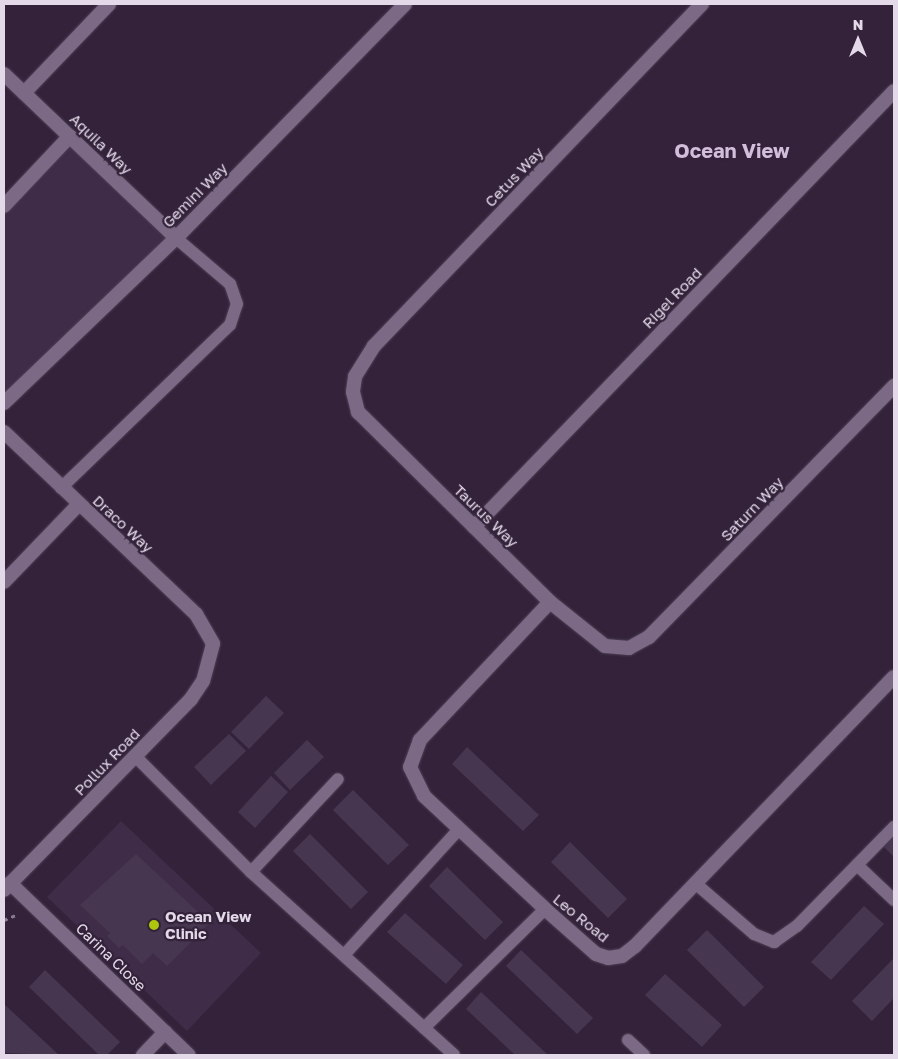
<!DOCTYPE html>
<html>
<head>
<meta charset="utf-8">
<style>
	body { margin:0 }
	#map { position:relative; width:898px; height:1059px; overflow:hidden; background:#33223a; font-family:"Golos Text",sans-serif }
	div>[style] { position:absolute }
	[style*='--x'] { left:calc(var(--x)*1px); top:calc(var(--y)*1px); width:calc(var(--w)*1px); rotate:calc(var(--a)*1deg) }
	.built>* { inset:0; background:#3f2c48 }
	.building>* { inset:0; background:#47364f }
	.path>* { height:3px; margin-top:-1.5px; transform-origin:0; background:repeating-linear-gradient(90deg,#87798e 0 4px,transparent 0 8px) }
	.roads { filter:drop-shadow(0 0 1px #4e4155) drop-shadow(0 0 1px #4e4155) }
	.service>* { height:12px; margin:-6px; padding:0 6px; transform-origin:6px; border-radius:6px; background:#7c6985 }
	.minor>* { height:14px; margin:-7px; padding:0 7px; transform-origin:7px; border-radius:7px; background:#7c6985 }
	.dots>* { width:14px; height:14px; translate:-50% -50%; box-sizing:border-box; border:2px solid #33223a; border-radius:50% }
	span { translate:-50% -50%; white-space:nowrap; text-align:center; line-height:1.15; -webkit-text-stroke:4.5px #33223a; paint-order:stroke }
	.street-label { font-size:15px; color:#e3d9e9 }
	.poi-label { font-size:15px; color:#e3d9e9; font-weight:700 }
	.left { translate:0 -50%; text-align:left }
	.district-label { font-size:20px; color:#d2bddb; font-weight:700 }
	.frame { position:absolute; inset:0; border:5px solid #e3d9e9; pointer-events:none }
	.north { position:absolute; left:833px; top:15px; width:50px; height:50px; -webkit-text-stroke:4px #33223a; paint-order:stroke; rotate:0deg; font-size:14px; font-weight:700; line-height:20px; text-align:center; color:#e3d9e9 }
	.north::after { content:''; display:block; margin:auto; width:18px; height:22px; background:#e3d9e9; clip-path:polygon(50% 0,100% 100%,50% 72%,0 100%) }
</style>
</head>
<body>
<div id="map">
	<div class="built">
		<div style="clip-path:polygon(70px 136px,176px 238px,4px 403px,4px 206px)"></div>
		<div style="clip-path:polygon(121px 821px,261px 953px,187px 1031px,47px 897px)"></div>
	</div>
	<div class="building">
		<div style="clip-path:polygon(266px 696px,284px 713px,249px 749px,231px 732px)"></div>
		<div style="clip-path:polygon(229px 734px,246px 751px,211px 785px,194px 767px)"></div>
		<div style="clip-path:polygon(307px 740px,324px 757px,290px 790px,274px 773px)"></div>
		<div style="clip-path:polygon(467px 747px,539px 815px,523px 831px,452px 764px)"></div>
		<div style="clip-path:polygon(271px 776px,288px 792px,255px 828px,238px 812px)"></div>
		<div style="clip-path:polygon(353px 790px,409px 845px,388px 865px,333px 810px)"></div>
		<div style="clip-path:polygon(310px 834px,368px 892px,351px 909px,293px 851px)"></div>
		<div style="clip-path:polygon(894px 836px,894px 857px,884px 847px)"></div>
		<div style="clip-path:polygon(570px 842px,627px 899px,608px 918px,551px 862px)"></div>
		<div style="clip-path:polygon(136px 854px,210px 923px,193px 938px,178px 928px,191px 942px,167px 966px,153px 953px,142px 964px,123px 945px,119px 948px,107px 936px,110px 933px,80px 905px)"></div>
		<div style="clip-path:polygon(447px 867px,503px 922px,485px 940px,429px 886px)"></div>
		<div style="clip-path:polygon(864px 906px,884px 924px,831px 980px,811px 962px)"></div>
		<div style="clip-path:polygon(405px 913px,463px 965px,446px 984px,387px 932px)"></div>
		<div style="clip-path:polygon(707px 930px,764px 987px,744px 1007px,687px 950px)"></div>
		<div style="clip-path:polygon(521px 950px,593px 1018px,577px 1034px,506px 966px)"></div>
		<div style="clip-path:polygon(894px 958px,894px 998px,872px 1021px,852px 1001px)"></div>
		<div style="clip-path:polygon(45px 970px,120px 1042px,107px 1055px,99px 1055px,29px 987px)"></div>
		<div style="clip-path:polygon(665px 974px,722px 1025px,702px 1047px,645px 995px)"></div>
		<div style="clip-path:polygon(481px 992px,548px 1055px,515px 1055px,466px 1009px)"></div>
		<div style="clip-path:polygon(4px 1004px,59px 1055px,4px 1053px)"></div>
	</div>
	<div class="path">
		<div style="--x:4;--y:920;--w:15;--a:-23"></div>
	</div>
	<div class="roads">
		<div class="service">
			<div style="--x:61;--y:488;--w:235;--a:-44"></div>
			<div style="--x:230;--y:325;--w:22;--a:-72"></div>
			<div style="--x:237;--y:304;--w:21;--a:-109"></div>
			<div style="--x:230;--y:284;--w:71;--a:-139.6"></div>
			<div style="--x:135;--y:756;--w:164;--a:45"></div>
			<div style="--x:251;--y:872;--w:273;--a:42"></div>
			<div style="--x:857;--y:865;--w:51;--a:43.4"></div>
			<div style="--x:251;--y:872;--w:127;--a:-46.9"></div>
			<div style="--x:695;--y:883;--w:78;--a:40.8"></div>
			<div style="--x:754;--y:934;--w:22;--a:22"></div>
			<div style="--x:774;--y:942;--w:28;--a:-35"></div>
			<div style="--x:797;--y:926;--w:139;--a:-45.6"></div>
			<div style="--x:345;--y:954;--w:169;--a:-47.6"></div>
			<div style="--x:424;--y:1028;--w:170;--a:-44.5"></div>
			<div style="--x:628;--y:1040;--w:22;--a:43"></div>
		</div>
		<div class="minor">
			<div style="--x:702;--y:4;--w:474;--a:133.8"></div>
			<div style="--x:374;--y:346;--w:36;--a:122"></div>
			<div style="--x:355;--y:377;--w:15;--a:98"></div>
			<div style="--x:353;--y:392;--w:21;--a:76"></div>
			<div style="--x:358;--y:412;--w:270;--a:44.7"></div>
			<div style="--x:550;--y:602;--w:70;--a:38.7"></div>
			<div style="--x:605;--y:646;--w:24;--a:5"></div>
			<div style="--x:629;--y:648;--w:23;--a:-29"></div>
			<div style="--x:649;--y:637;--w:351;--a:-45.7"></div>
			<div style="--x:4;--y:74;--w:238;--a:43.6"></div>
			<div style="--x:24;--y:93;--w:123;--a:-46.3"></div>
			<div style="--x:4;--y:206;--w:96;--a:-46.7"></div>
			<div style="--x:4;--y:403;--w:238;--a:-43.8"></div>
			<div style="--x:176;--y:238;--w:327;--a:-45.6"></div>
			<div style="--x:4;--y:432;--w:265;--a:43.5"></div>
			<div style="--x:196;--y:614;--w:34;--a:60"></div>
			<div style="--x:213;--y:644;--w:38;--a:105"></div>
			<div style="--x:203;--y:681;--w:22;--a:124"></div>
			<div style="--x:191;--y:699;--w:267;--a:134.4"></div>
			<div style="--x:474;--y:527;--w:605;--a:-46.07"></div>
			<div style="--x:4;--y:582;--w:107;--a:-46.1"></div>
			<div style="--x:550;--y:602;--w:190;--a:133.3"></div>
			<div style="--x:420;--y:740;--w:29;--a:110"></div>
			<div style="--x:410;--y:767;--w:32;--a:64"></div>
			<div style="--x:424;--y:796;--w:166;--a:43"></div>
			<div style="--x:545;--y:909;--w:68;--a:41.4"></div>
			<div style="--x:596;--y:954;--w:13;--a:18"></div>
			<div style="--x:608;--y:958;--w:14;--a:-8"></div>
			<div style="--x:622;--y:956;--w:16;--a:-38"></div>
			<div style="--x:635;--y:946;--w:373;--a:-46.1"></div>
			<div style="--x:10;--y:883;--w:248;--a:43.9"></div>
			<div style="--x:143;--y:1055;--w:32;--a:-46"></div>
		</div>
	</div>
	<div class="dots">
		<div style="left:154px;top:925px;background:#adc60d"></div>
	</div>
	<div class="street-label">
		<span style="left:101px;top:144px;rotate:44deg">Aquila Way</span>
		<span style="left:514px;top:177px;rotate:-46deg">Cetus Way</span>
		<span style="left:195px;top:195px;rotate:-45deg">Gemini Way</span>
		<span style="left:672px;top:298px;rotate:-46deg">Rigel Road</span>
		<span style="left:752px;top:509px;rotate:-46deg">Saturn Way</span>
		<span style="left:486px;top:516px;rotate:44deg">Taurus Way</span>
		<span style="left:123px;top:524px;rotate:43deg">Draco Way</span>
		<span style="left:107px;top:762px;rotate:-46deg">Pollux Road</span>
		<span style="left:581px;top:918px;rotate:39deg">Leo Road</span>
		<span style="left:111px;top:957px;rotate:44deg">Carina Close</span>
	</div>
	<div class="poi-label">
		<span class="left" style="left:165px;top:925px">Ocean View<br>Clinic</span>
	</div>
	<div class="district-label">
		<span style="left:732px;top:150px">Ocean View</span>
	</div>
	<div class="frame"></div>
	<div class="north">N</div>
</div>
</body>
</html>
